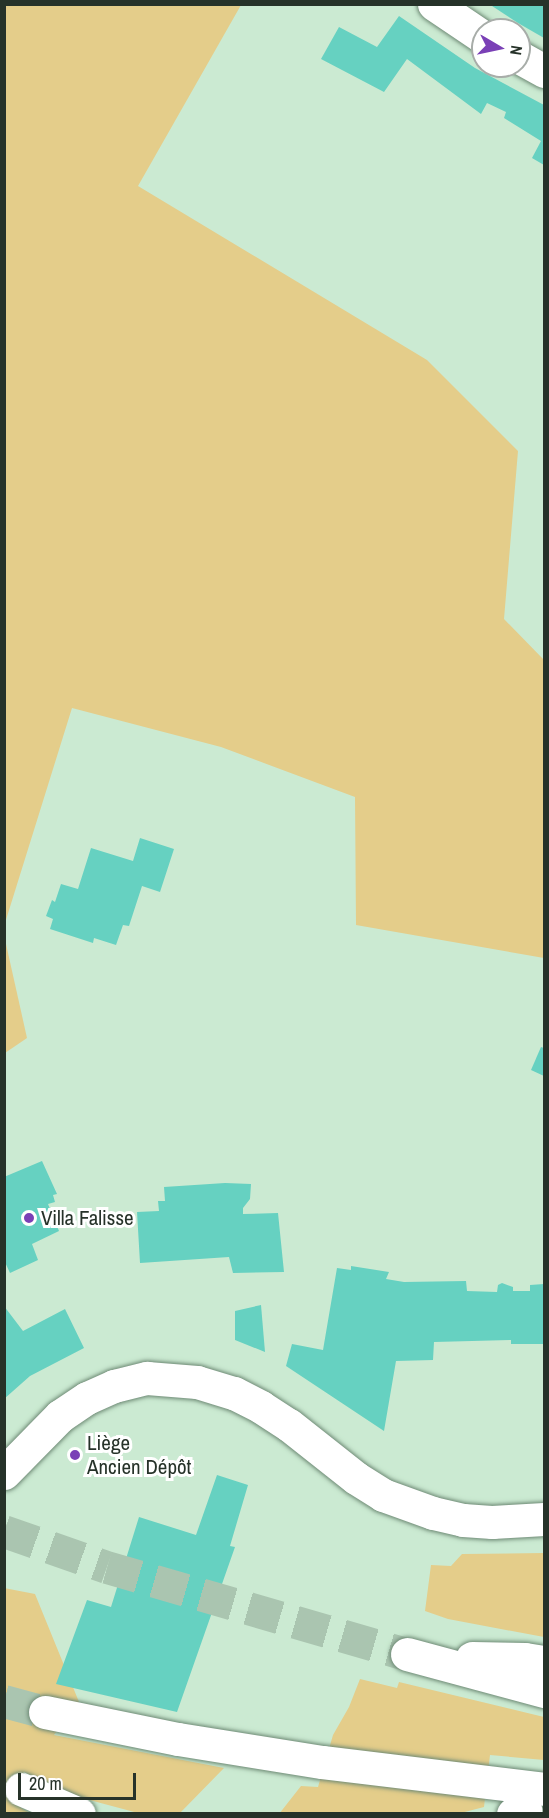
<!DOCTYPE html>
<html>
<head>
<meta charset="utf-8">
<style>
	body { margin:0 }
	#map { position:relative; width:549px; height:1818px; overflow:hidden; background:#cbead2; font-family:"Archivo Narrow",sans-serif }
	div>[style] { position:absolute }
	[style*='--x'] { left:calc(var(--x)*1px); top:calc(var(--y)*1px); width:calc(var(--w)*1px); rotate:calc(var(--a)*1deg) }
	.green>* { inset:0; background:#e4cd8a }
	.building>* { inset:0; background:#66d1c1 }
	.highway-tunnel>* { height:33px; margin-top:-16.5px; transform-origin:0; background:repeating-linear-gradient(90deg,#aac5b0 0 33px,transparent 0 49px) }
	.roads { filter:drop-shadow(0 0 2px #6e8a75) drop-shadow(0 0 2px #6e8a75) }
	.street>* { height:33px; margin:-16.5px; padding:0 16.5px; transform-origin:16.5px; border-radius:16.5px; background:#fff }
	.secondary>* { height:33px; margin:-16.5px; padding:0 16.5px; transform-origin:16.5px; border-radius:16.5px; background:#fff }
	.highway>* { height:33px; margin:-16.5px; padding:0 16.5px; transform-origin:16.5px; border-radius:16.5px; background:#fff }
	.dots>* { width:16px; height:16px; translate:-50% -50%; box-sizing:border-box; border:3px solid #fff; border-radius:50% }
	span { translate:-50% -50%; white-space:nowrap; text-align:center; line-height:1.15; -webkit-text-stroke:6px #fff; paint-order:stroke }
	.poi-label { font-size:21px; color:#263229 }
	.left { translate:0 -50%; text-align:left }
	.frame { position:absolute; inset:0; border:6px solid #263229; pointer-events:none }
	.north { position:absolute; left:471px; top:18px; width:60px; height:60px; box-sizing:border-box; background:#fff; border:2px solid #a8ada9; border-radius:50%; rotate:99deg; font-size:16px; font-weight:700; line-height:24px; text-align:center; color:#263229 }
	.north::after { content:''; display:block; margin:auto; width:21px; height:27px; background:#7a40b6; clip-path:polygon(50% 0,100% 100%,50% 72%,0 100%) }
	.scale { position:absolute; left:18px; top:1773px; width:118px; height:27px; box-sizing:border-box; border:3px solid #263229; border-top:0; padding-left:8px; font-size:18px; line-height:21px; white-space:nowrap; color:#263229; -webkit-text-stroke:4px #fff; paint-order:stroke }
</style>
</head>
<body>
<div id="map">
	<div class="green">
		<div style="clip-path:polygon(5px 4px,241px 5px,138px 186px,427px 360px,518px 451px,504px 619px,544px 660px,544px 958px,356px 925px,355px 797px,221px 747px,72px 708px,5px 923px)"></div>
		<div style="clip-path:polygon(4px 935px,27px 1038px,5px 1053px,4px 1053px)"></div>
		<div style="clip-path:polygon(544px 1553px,544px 1637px,448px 1619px,425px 1611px,431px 1565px,451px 1566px,462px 1554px)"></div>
		<div style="clip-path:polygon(4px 1588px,35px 1594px,79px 1702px,54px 1735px,224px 1768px,180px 1813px,138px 1813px,82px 1798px,24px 1772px,21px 1808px,30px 1813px,5px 1813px)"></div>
		<div style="clip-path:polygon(360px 1679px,397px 1688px,399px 1682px,544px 1717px,544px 1760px,490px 1755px,484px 1807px,457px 1814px,279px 1814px,301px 1786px,318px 1787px,333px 1735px,349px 1707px)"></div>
	</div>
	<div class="building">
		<div style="clip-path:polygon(489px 4px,544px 4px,544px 38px,518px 23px)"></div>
		<div style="clip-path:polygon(399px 16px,475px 68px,544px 105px,544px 165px,532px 158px,541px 141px,504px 118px,506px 112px,487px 103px,481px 114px,407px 59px,384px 92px,321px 59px,339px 27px,377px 47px)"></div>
		<div style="clip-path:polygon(140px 838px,174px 849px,160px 892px,142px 886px,129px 926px,123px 925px,116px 945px,94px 938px,93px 943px,50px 929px,53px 919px,46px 916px,52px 900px,55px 902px,61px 884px,78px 889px,91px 848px,133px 861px)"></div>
		<div style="clip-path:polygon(541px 1047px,544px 1048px,544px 1076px,531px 1070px)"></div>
		<div style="clip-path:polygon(42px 1161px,57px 1194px,53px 1195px,55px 1202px,48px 1204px,59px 1231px,32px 1244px,38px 1260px,10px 1273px,4px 1260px,4px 1177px)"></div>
		<div style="clip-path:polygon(225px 1183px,251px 1184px,250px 1199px,243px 1208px,243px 1214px,278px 1213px,284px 1272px,233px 1273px,229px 1257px,140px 1263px,137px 1212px,159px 1211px,158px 1201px,165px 1201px,164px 1187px)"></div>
		<div style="clip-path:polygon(351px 1266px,389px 1272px,386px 1279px,404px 1282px,466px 1281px,467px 1291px,497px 1292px,498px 1285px,502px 1283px,513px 1287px,513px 1291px,530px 1291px,530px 1285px,544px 1284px,544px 1344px,511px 1344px,511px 1340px,434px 1342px,433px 1360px,396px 1361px,384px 1431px,286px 1366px,292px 1344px,323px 1350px,337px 1268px,351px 1270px)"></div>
		<div style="clip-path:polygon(261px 1305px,265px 1352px,235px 1340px,235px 1311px)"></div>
		<div style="clip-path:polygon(4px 1306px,23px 1331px,65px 1309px,84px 1348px,30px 1376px,4px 1399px)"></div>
		<div style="clip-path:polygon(217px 1475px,248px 1485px,230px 1546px,235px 1547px,177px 1712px,56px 1684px,87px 1600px,111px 1607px,139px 1517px,196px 1535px)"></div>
	</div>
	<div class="highway-tunnel">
		<div style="--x:4;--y:1531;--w:109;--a:19.3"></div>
		<div style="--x:107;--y:1567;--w:312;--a:16.2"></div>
		<div style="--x:4;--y:1701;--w:42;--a:15"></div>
	</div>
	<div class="roads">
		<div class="street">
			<div style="--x:434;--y:4;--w:59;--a:34"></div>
			<div style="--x:519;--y:57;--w:29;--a:29"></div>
		</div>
		<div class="secondary">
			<div style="--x:4;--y:1473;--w:80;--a:-45.5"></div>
			<div style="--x:60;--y:1416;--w:32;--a:-34"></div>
			<div style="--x:87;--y:1398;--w:30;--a:-24"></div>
			<div style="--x:114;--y:1386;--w:34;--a:-14"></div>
			<div style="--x:147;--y:1378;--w:50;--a:4.6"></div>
			<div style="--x:197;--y:1382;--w:39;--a:17"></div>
			<div style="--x:234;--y:1393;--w:30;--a:27"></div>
			<div style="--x:261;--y:1407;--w:33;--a:33"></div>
			<div style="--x:289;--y:1425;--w:85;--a:38.3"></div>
			<div style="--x:356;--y:1478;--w:32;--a:32"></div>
			<div style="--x:383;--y:1495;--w:53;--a:19.8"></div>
			<div style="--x:433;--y:1513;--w:31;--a:13"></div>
			<div style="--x:463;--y:1520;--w:29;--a:4"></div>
			<div style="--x:492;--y:1522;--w:52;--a:-3.3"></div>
		</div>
		<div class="highway">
			<div style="--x:407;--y:1654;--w:142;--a:15.1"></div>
			<div style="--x:472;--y:1658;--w:53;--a:1.1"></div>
			<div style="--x:525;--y:1659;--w:19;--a:9"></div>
			<div style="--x:45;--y:1712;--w:136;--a:11.5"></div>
			<div style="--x:178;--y:1739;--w:146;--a:9.1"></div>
			<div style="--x:322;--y:1762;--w:224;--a:6.9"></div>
			<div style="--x:21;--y:1789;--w:63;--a:23.3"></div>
			<div style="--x:513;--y:1814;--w:13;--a:-18"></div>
		</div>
	</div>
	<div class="dots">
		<div style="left:29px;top:1218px;background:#7a40b6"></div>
		<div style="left:75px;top:1455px;background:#7a40b6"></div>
	</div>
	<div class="poi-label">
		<span class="left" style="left:41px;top:1218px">Villa Falisse</span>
		<span class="left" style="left:87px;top:1455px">Liège<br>Ancien Dépôt</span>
	</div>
	<div class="frame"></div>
	<div class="north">N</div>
	<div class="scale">20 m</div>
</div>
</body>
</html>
